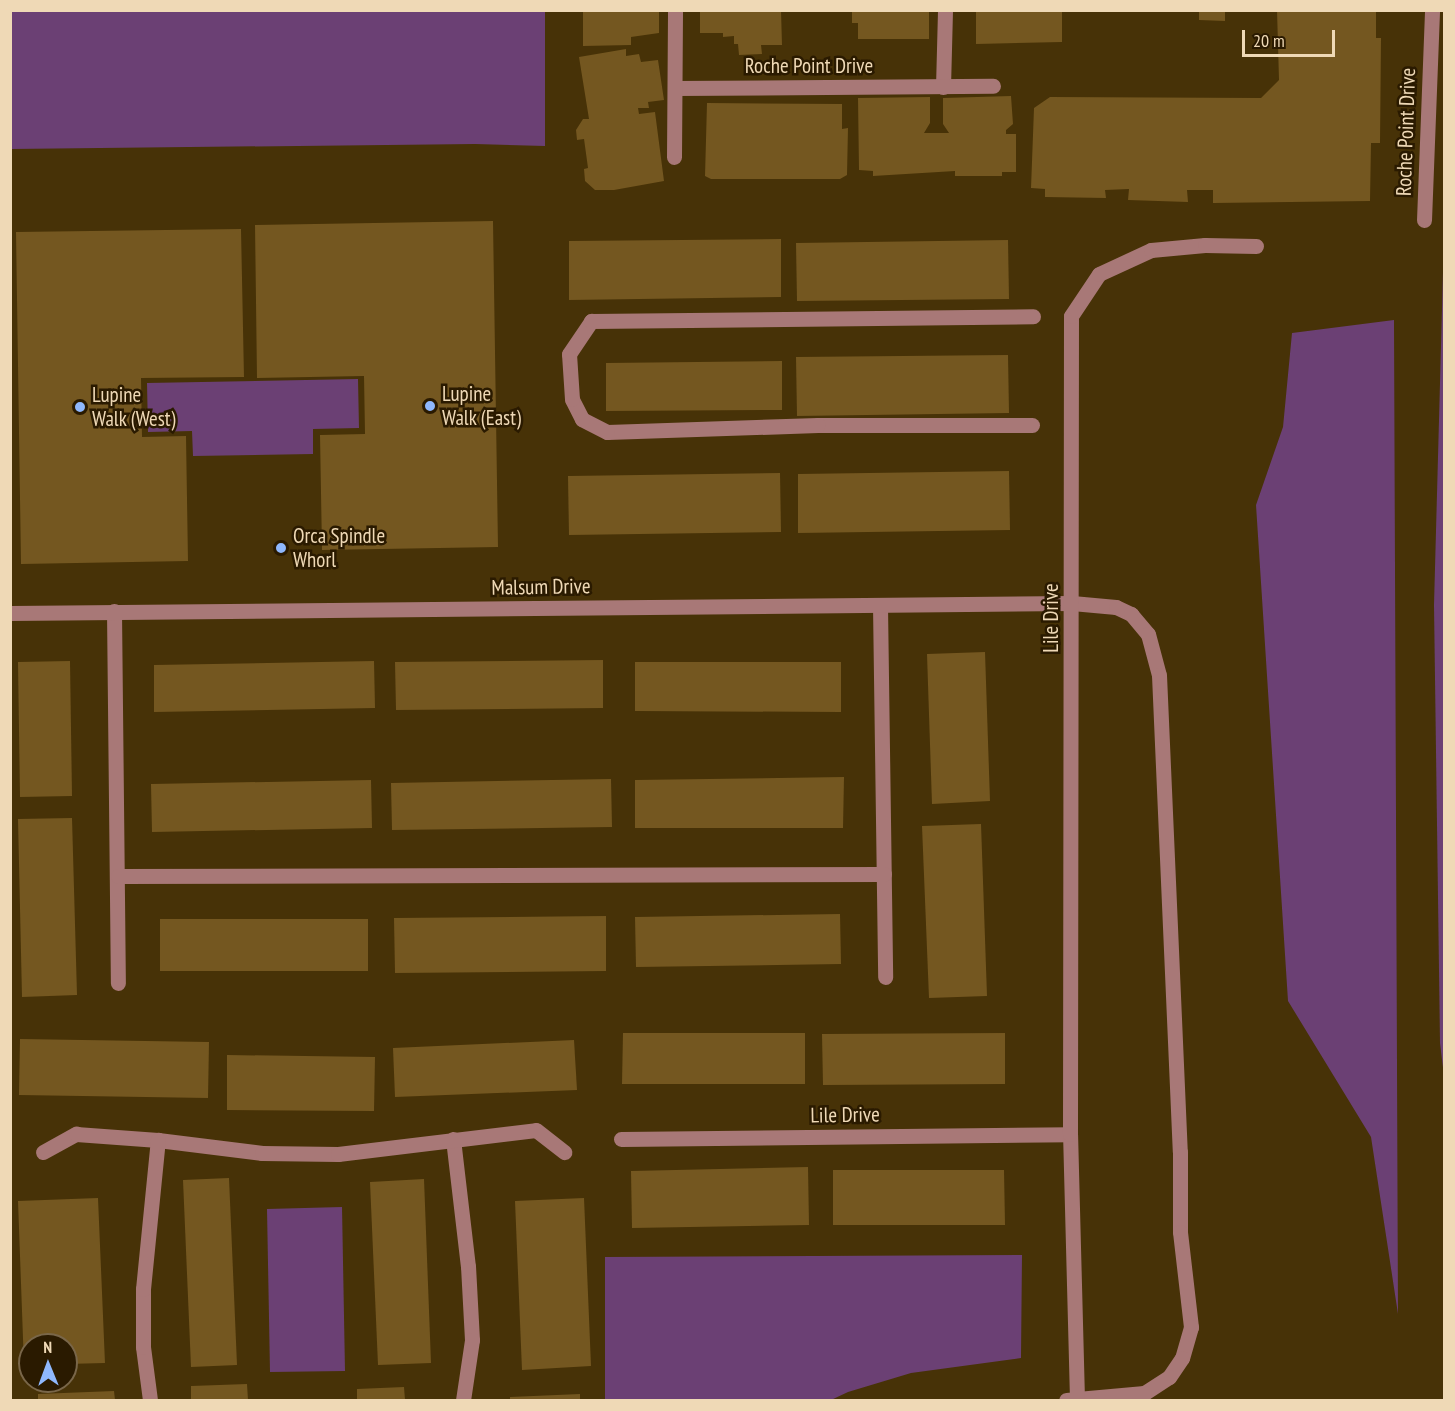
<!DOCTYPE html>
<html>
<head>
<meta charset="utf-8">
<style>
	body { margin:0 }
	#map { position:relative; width:1455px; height:1411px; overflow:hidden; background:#473207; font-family:"PT Sans Narrow",sans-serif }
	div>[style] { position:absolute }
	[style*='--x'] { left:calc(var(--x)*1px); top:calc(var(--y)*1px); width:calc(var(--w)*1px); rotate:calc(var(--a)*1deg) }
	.green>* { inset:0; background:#6b4074 }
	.building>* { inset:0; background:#745720 }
	.minor>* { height:15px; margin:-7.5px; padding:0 7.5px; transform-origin:7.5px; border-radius:7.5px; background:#a87877 }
	.dots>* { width:16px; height:16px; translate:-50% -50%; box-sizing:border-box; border:3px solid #2a1a00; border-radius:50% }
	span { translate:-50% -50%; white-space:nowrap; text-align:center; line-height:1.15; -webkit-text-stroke:5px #2a1a00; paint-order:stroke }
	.street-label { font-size:21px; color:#efd9b6 }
	.poi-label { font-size:21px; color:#efd9b6 }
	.left { translate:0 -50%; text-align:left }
	.frame { position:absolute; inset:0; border:12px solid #efd9b6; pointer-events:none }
	.north { position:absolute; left:18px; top:1333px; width:60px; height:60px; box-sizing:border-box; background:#2a1a00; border:2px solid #796649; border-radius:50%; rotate:359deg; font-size:16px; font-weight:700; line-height:24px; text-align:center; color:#efd9b6 }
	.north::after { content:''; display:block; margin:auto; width:21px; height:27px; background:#8fb8fd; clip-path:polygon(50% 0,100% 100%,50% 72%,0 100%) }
	.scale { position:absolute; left:1242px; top:30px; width:93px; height:27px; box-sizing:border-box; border:3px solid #efd9b6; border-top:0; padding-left:8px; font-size:18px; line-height:21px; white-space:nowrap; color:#efd9b6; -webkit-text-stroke:4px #2a1a00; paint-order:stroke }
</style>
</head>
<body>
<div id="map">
	<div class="green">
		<div style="clip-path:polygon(10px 11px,545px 11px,545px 146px,475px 144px,11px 149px)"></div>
		<div style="clip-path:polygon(1444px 235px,1444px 1076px,1440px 1043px,1434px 605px)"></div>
		<div style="clip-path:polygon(1394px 320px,1398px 1314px,1371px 1137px,1288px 1001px,1256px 505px,1283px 427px,1292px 333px)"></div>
		<div style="clip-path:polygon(358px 379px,359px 428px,313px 429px,313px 454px,193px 456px,192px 431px,148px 432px,147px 383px)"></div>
		<div style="clip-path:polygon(342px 1207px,345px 1371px,270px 1372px,267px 1209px)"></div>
		<div style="clip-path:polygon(1022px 1255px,1021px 1358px,911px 1373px,848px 1392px,831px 1400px,605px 1400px,605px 1257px)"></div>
	</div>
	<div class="building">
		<div style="clip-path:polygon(583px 10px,659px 10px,659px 33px,631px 37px,631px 45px,583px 46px)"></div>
		<div style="clip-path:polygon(700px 10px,781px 10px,782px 45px,761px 45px,762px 54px,739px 55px,738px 44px,734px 44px,734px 36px,723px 37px,723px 33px,700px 33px)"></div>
		<div style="clip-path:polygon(852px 10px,929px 10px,929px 39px,858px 39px,858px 23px,852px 23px)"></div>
		<div style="clip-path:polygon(976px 10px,1062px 10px,1062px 42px,976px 44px)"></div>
		<div style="clip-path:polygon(1199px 10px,1225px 10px,1225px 21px,1199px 20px)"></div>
		<div style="clip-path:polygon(1277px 10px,1376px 10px,1376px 38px,1381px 38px,1380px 143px,1371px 143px,1370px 201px,1213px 203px,1213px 190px,1187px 190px,1188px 202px,1128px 200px,1129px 189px,1105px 190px,1106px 198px,1045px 197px,1045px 189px,1031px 188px,1034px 108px,1050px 97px,1261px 98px,1279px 80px)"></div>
		<div style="clip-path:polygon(626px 49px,626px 56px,639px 54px,641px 62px,658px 60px,664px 100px,648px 102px,649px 108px,638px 108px,639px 114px,655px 112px,664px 181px,614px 190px,595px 190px,585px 181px,584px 169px,588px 168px,584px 139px,577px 140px,576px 130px,583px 119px,589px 119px,579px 57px)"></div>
		<div style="clip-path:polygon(1011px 96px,1013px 124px,1006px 130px,1006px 134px,1016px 134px,1016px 172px,1002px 172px,1002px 176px,955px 176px,955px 171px,873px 176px,873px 171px,859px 170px,858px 98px,930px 97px,930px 123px,924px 133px,949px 133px,943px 124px,943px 98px)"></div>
		<div style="clip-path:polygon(707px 103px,842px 104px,842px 129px,848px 128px,847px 175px,840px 179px,711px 179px,705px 176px)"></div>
		<div style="clip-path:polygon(493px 221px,498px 547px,322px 550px,320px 435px,365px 434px,364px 376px,257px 378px,255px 225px)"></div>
		<div style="clip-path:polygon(241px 229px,244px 377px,141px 378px,142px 437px,186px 436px,188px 561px,21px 564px,16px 232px)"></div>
		<div style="clip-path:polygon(781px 239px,781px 297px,569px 300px,569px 241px)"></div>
		<div style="clip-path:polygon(1008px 240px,1009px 299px,797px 301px,796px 243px)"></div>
		<div style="clip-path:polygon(1008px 355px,1009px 413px,797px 416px,796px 357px)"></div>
		<div style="clip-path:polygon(782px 361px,782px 410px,606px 411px,606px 363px)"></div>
		<div style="clip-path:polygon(1009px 471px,1010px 530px,798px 533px,798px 474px)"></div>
		<div style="clip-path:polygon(780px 473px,781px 532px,569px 535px,568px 476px)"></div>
		<div style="clip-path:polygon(985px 652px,990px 801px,932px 804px,927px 654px)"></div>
		<div style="clip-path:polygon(603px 660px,603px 708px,396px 710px,395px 662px)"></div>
		<div style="clip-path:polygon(70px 661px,72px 796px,20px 797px,18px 662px)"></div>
		<div style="clip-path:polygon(374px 661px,375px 708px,154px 712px,154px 665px)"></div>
		<div style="clip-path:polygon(635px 662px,841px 662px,841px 712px,635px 711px)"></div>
		<div style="clip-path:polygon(844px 777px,843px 828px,635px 828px,635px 780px)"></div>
		<div style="clip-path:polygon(611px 779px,612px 827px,392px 830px,391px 783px)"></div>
		<div style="clip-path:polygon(371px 780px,372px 828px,152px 832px,151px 784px)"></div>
		<div style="clip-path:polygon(72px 818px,77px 995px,22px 997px,18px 819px)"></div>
		<div style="clip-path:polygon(981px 824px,987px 996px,929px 998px,922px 826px)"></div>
		<div style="clip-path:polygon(840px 914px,841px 964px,636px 967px,635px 917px)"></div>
		<div style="clip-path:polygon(606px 916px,606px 971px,395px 973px,394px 918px)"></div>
		<div style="clip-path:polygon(160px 919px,368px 919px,368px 971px,160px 971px)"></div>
		<div style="clip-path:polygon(623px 1033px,805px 1033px,805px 1084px,622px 1084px)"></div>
		<div style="clip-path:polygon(1005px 1033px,1005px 1084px,823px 1085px,822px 1034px)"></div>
		<div style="clip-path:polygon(20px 1039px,209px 1042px,208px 1098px,19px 1095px)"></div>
		<div style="clip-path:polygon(574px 1040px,577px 1090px,395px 1097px,393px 1048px)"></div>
		<div style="clip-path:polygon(227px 1055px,375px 1057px,374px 1111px,227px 1110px)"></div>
		<div style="clip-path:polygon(808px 1167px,809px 1225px,632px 1228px,631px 1171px)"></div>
		<div style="clip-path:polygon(833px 1170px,1004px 1170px,1005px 1225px,833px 1225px)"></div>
		<div style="clip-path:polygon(229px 1178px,237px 1365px,191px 1367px,183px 1180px)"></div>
		<div style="clip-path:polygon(424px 1179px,431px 1363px,378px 1365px,370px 1182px)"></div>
		<div style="clip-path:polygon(98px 1198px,105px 1363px,66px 1364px,66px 1345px,30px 1345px,30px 1366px,24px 1366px,18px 1201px)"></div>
		<div style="clip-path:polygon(584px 1198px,591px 1366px,522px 1370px,515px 1201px)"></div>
		<div style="clip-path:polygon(247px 1384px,248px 1400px,191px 1400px,191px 1386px)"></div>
		<div style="clip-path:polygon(404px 1387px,405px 1400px,357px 1400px,357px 1389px)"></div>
		<div style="clip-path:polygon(114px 1391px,115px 1400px,38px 1400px,38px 1394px)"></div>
		<div style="clip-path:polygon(580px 1394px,580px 1400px,510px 1400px,510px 1397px)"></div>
	</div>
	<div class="minor">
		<div style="--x:943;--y:87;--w:77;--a:-88.5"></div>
		<div style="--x:675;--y:88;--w:318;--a:-0.4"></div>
		<div style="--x:674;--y:157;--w:147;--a:-89.6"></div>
		<div style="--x:1424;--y:220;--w:210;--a:-87.8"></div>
		<div style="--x:1032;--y:425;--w:214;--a:180"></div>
		<div style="--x:818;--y:425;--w:211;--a:178.1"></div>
		<div style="--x:607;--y:432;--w:28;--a:-153"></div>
		<div style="--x:582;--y:419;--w:22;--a:-117"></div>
		<div style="--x:572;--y:399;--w:45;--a:-93.8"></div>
		<div style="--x:569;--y:354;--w:40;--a:-56"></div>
		<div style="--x:591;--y:321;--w:442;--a:-0.6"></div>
		<div style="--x:880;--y:605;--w:372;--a:89.2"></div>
		<div style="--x:114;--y:611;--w:372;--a:89.4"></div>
		<div style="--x:10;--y:613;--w:1062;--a:-0.54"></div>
		<div style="--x:1072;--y:603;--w:44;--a:5.2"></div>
		<div style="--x:1116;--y:607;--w:17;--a:25"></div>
		<div style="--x:1131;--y:614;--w:26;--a:50"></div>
		<div style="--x:1148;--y:634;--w:42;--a:75"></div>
		<div style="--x:1159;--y:675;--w:477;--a:87.5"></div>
		<div style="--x:1180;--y:1152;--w:80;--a:90"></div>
		<div style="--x:1180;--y:1232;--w:96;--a:83.4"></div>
		<div style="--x:1191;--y:1327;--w:32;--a:106"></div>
		<div style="--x:1182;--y:1358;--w:23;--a:124"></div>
		<div style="--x:1169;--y:1377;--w:30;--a:147"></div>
		<div style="--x:1144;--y:1393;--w:78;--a:174.9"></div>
		<div style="--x:118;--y:876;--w:766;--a:-0.15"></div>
		<div style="--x:453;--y:1139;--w:128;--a:83.3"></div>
		<div style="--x:468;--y:1266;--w:74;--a:86.9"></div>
		<div style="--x:472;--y:1340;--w:61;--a:98.5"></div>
		<div style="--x:621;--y:1139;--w:449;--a:-0.6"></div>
		<div style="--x:43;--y:1152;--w:38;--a:-29"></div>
		<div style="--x:76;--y:1134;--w:82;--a:4.2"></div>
		<div style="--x:158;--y:1140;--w:105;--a:7.1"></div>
		<div style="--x:262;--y:1153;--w:76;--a:0.8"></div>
		<div style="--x:338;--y:1154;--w:199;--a:-6.9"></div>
		<div style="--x:536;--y:1130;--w:36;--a:38"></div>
		<div style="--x:1077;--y:1399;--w:265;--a:-91.5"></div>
		<div style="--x:1070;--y:1134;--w:818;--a:-89.93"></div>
		<div style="--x:1071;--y:316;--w:50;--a:-56.3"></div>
		<div style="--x:1099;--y:274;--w:57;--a:-24.8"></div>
		<div style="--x:1151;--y:250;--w:54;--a:-5.3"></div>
		<div style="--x:1205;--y:245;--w:51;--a:1.1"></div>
		<div style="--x:150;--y:1400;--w:53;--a:-97.5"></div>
		<div style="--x:143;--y:1347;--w:58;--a:-90"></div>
		<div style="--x:143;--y:1289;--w:150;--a:-84.3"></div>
	</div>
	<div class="dots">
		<div style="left:430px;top:406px;background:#8fb8fd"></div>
		<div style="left:80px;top:407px;background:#8fb8fd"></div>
		<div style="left:281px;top:548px;background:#8fb8fd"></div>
	</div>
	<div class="street-label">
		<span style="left:809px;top:66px">Roche Point Drive</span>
		<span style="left:1406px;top:132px;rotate:-88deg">Roche Point Drive</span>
		<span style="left:541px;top:587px;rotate:-1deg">Malsum Drive</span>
		<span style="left:1051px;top:618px;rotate:-90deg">Lile Drive</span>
		<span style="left:845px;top:1115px;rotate:-1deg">Lile Drive</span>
	</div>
	<div class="poi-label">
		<span class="left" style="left:442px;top:406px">Lupine<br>Walk (East)</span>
		<span class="left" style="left:92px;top:407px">Lupine<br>Walk (West)</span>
		<span class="left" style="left:293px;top:548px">Orca Spindle<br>Whorl</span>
	</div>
	<div class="frame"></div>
	<div class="north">N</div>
	<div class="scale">20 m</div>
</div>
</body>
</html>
